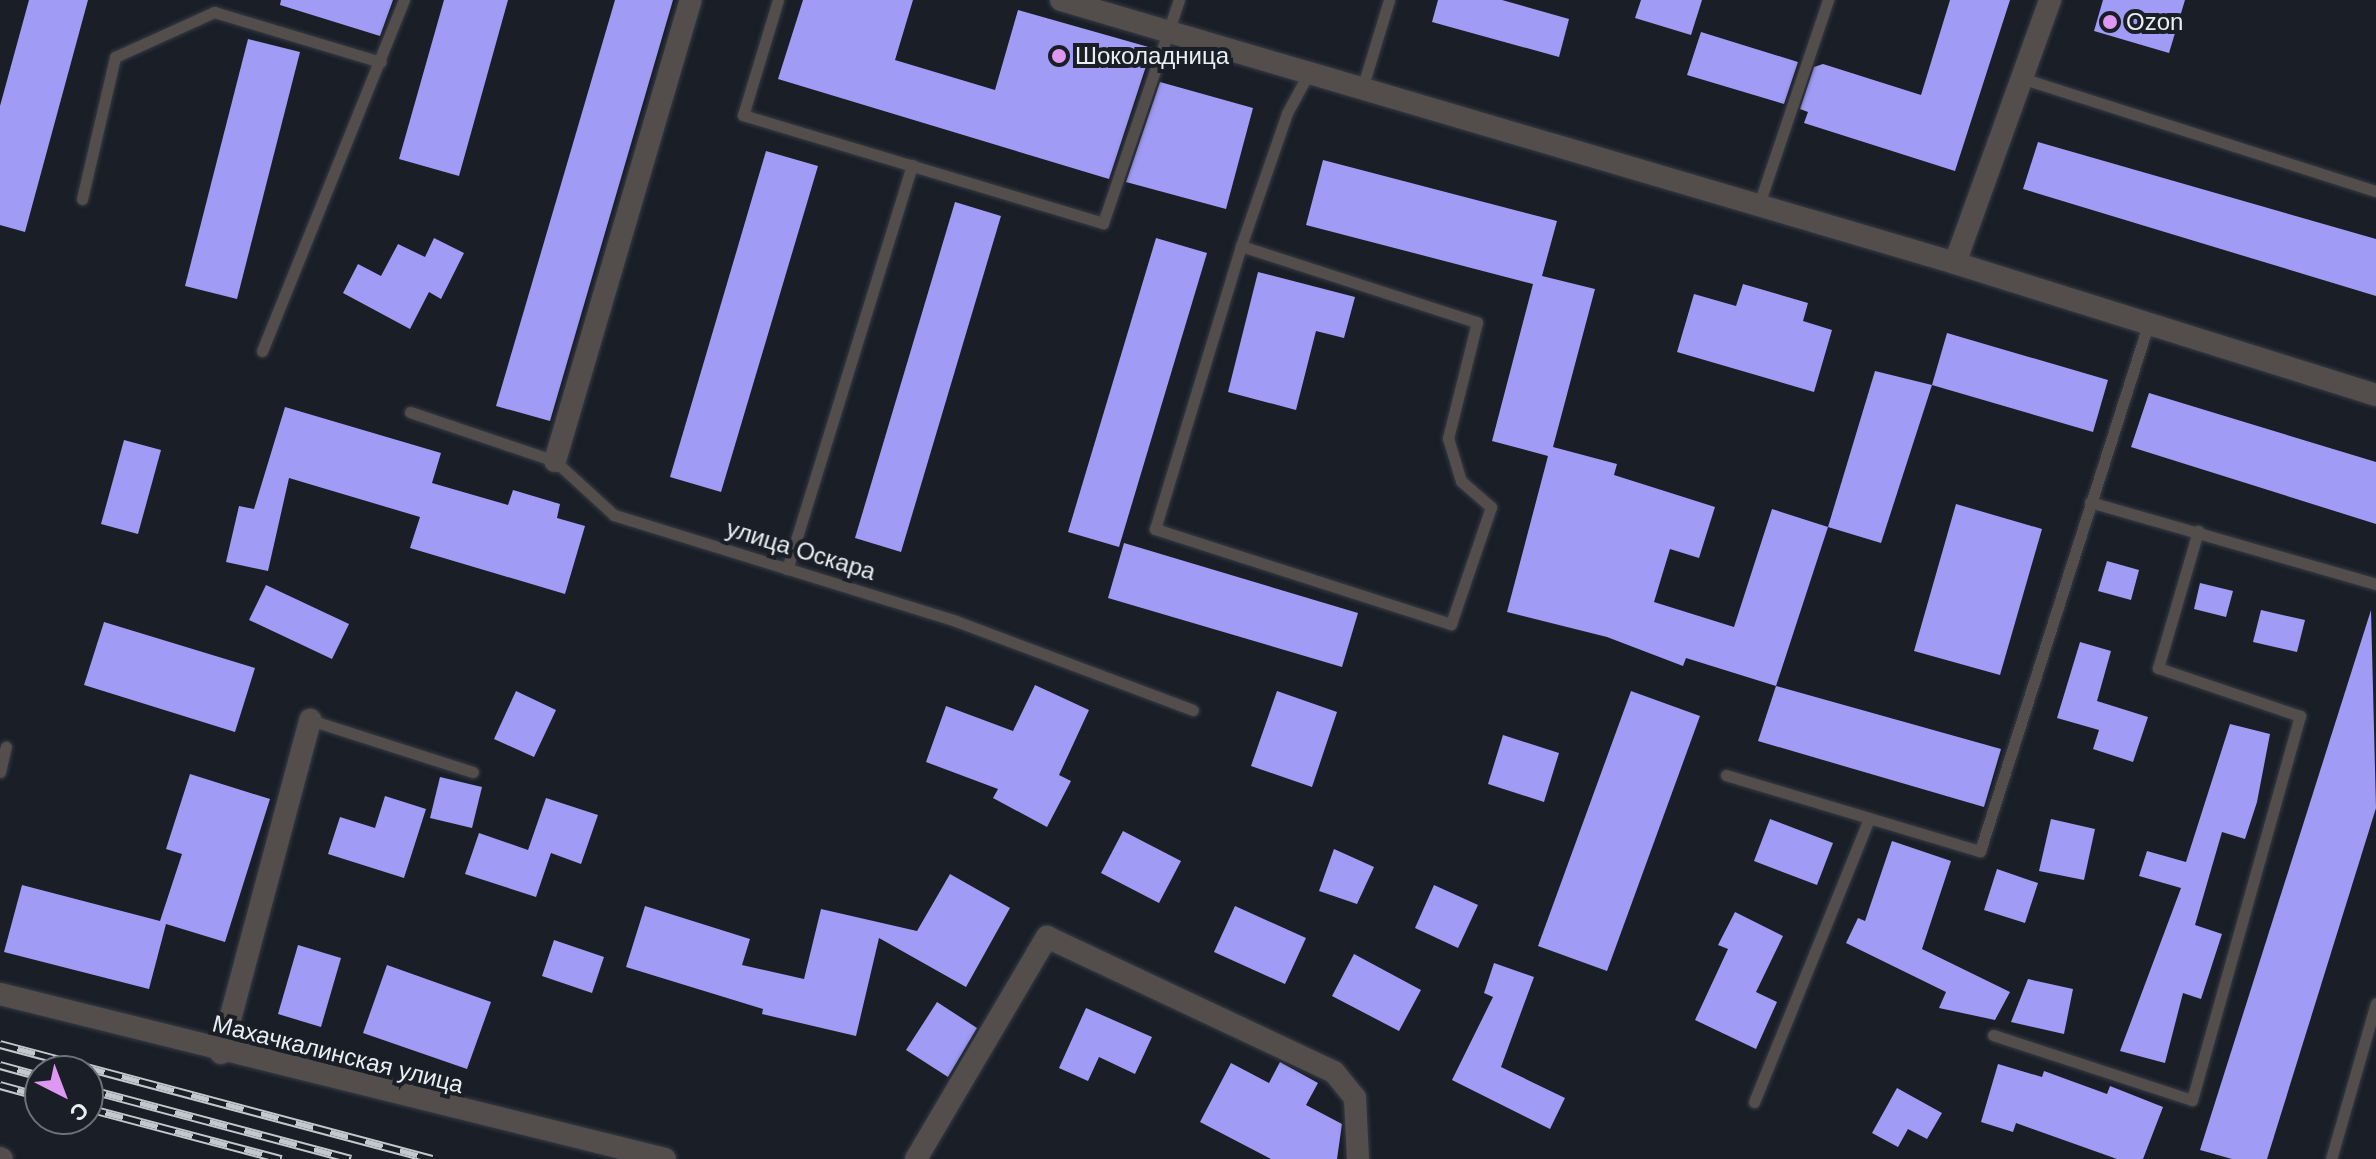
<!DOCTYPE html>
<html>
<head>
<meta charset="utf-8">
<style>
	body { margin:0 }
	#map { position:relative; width:2376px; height:1159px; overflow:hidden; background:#191e27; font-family:Arial,sans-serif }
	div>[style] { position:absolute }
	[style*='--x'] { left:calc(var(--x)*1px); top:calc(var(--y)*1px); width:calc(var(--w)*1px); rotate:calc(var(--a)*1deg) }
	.building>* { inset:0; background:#a09cf5 }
	.roads { filter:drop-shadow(0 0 2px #363b44) drop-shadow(0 0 2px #363b44) }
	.lane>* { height:11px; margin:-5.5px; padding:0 5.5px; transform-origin:5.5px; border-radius:5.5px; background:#534e4b }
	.street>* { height:22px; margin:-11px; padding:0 11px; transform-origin:11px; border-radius:11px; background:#534e4b }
	.rail>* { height:9px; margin-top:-4.5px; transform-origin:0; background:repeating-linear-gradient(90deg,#191e27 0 18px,#c3c7ce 0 36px); box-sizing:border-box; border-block:2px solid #c3c7ce }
	.dots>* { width:22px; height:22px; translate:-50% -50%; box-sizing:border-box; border:4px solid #191e27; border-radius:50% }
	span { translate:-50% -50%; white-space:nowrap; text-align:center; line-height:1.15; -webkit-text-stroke:8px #191e27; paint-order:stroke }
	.poi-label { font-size:24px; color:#eaeef4 }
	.left { translate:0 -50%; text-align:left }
	.street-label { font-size:24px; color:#eaeef4 }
	.north { position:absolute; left:24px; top:1055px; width:80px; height:80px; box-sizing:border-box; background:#191e27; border:2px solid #6d7179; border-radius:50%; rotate:138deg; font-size:22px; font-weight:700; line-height:32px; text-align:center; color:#eaeef4 }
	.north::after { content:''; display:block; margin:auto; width:28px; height:36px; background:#df98f1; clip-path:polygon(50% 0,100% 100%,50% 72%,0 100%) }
</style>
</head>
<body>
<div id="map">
	<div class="building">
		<div style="clip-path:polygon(29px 0,88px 0,25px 232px,0 225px,0 106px)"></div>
		<div style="clip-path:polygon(281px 0,393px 0,380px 36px,280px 5px)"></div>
		<div style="clip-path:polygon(444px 0,508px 0,459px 176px,399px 159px)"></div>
		<div style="clip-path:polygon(615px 0,673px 0,550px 421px,496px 406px)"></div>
		<div style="clip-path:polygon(803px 0,913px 0,895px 60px,995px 90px,1018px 10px,1152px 48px,1109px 179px,778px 79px)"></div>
		<div style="clip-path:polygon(1438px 0,1502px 0,1569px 19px,1559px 57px,1432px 22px)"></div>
		<div style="clip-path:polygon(1641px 0,1702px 0,1691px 35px,1635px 18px)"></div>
		<div style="clip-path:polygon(1950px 0,2010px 0,1955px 171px,1804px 123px,1808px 112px,1800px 109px,1814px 67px,1823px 64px,1921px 95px)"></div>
		<div style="clip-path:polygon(2103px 0,2185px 0,2169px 53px,2094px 31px)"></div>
		<div style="clip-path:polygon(1701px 32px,1798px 62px,1784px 104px,1687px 75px)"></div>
		<div style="clip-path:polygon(248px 39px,300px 52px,237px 299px,185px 286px)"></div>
		<div style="clip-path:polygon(1160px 82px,1253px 108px,1226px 209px,1126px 182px)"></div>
		<div style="clip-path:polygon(2038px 142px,2376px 239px,2376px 296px,2023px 189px)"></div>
		<div style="clip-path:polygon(766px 151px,818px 166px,721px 492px,670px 477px)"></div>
		<div style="clip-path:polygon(1323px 160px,1557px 221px,1542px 276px,1595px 289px,1553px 447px,1617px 464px,1614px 475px,1715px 507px,1699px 558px,1670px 549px,1654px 602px,1734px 627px,1772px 509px,1828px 527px,1776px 686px,1686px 658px,1683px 666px,1607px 637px,1507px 612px,1548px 456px,1492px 441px,1533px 284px,1306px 225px)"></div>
		<div style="clip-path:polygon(955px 202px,1001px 216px,901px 552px,855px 538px)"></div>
		<div style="clip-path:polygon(434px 238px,464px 253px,441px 299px,429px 292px,410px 329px,343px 293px,358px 264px,381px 276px,398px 244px,425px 257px)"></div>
		<div style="clip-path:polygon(1156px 238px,1207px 253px,1119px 547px,1068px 532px)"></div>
		<div style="clip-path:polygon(1258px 272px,1355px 297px,1344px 338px,1316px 331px,1296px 410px,1228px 392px)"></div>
		<div style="clip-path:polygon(1743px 284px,1808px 303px,1803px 321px,1832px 330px,1814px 392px,1677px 352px,1694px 294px,1736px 306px)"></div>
		<div style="clip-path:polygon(1947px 333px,2108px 380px,2093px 432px,1932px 385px)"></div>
		<div style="clip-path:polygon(1875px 371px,1932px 385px,1881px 543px,1828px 527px)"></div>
		<div style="clip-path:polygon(2149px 393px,2376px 462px,2376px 524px,2131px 447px)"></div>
		<div style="clip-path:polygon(285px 407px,441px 453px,432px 483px,508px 505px,513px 490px,560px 504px,557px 518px,585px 526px,565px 594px,410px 548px,420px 517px,289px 478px,268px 571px,226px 562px,239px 506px,254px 509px)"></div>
		<div style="clip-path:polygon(124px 440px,161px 450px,138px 534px,101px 524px)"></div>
		<div style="clip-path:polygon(1956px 504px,2042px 529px,2000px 675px,1914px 651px)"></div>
		<div style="clip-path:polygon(1124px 543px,1358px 613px,1342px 667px,1108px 598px)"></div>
		<div style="clip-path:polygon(2107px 561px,2139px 570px,2131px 600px,2098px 591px)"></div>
		<div style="clip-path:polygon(2200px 583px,2233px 591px,2226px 617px,2194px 609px)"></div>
		<div style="clip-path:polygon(266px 585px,349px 624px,332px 659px,249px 620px)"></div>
		<div style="clip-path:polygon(2261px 610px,2305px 620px,2297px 652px,2253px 642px)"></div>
		<div style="clip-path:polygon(2371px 610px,2376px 808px,2267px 1159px,2232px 1159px,2200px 1150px)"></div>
		<div style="clip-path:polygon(104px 622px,255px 668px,235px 732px,84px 685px)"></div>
		<div style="clip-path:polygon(2080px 642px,2111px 651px,2097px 701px,2148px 717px,2133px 762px,2093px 749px,2099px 730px,2057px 718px)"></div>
		<div style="clip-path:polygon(1035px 685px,1089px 710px,1059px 775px,1071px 781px,1047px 827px,993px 798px,998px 789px,926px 762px,946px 706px,1013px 731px)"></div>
		<div style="clip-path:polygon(1776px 686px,2001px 749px,1984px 807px,1758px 741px)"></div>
		<div style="clip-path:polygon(516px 691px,556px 710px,534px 757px,494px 739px)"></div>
		<div style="clip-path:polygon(1277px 691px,1337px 712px,1312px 787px,1251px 766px)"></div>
		<div style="clip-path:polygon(1631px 691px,1700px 716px,1607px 971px,1538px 946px)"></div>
		<div style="clip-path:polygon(2230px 724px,2270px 734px,2257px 802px,2245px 839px,2222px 832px,2195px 925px,2222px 934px,2201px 999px,2183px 993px,2165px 1063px,2120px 1051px,2181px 888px,2139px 876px,2147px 851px,2186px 862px)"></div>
		<div style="clip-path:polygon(1503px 735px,1559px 753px,1544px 802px,1488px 784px)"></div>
		<div style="clip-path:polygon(190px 774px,270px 799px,225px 942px,166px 924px,149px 989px,4px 952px,22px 885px,160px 921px,182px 854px,166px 849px)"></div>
		<div style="clip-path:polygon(440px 777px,482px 787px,472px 828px,430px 818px)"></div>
		<div style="clip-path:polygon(385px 796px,426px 809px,404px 878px,328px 854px,340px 817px,375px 828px)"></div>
		<div style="clip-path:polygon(546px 798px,598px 815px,581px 864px,551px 853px,536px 897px,465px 874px,479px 833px,528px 850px)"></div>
		<div style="clip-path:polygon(1770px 819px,1833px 843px,1817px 885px,1754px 861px)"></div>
		<div style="clip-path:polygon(2051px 819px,2095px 829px,2084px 880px,2039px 871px)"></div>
		<div style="clip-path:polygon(1123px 831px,1181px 861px,1159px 903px,1101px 873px)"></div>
		<div style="clip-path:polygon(1892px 841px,1951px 861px,1922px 949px,2010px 992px,1995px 1020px,1939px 1008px,1946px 992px,1846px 943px,1858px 918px,1865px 921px)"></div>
		<div style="clip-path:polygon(1334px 849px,1374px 867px,1357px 904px,1319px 891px)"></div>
		<div style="clip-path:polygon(1997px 869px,2038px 883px,2025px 923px,1984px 910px)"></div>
		<div style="clip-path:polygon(950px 874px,1010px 908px,966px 987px,879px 938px,856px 1036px,762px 1014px,763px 1009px,626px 967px,645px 906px,750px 939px,742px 965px,804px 979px,821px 909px,917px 931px)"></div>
		<div style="clip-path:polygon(1434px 885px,1478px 905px,1458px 948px,1415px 928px)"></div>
		<div style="clip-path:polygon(1235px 906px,1306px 938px,1285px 984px,1214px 952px)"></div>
		<div style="clip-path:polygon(1735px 912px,1783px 936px,1756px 992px,1777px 1002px,1756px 1049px,1695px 1020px,1728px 949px,1718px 945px)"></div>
		<div style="clip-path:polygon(554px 940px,604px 957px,592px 993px,542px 976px)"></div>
		<div style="clip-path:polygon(298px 945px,341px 958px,321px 1027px,278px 1014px)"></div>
		<div style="clip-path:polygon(1354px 954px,1421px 990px,1399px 1031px,1332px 996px)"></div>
		<div style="clip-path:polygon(1494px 963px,1534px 977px,1501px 1067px,1565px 1098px,1550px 1129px,1452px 1080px,1493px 997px,1484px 993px)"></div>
		<div style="clip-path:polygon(387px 965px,491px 1002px,467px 1069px,363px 1033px)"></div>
		<div style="clip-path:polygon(2028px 979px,2073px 989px,2064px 1034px,2011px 1022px)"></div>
		<div style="clip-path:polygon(937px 1002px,977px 1028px,948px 1077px,906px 1050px)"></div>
		<div style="clip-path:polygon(1086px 1008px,1152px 1037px,1135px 1074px,1099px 1057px,1088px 1081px,1059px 1068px)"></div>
		<div style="clip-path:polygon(1280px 1062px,1318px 1083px,1306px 1105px,1342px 1124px,1337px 1159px,1271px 1159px,1200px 1122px,1231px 1063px,1269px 1083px)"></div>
		<div style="clip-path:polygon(1998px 1064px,2042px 1077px,2044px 1071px,2107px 1094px,2110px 1086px,2163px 1107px,2143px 1159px,2117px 1159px,2016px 1123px,2013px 1132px,1981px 1122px)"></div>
		<div style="clip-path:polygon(1897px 1088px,1942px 1113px,1927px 1139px,1908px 1129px,1898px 1147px,1872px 1133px)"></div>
	</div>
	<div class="roads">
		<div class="lane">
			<div style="--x:778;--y:0;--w:120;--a:106.9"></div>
			<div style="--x:743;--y:115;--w:376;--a:16.7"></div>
			<div style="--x:1103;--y:223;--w:236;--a:-71.2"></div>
			<div style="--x:2024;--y:79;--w:369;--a:17.7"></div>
			<div style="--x:1362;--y:89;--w:93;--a:-73.1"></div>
			<div style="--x:82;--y:199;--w:146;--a:-76.9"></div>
			<div style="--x:115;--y:57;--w:109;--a:-24.4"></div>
			<div style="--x:214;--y:12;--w:174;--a:16.7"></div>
			<div style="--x:1758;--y:207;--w:219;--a:-71.3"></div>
			<div style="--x:1241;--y:246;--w:248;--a:17.9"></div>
			<div style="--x:1477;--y:322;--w:120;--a:104"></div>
			<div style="--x:1448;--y:438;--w:45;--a:73.2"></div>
			<div style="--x:1461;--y:481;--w:40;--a:41"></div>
			<div style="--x:1491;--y:507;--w:124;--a:108.9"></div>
			<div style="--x:1451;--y:624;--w:311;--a:-162.2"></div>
			<div style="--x:1155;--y:529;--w:296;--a:-73.1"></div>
			<div style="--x:1241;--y:246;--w:141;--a:-70.9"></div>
			<div style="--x:1287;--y:113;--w:42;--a:-61.6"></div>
			<div style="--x:262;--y:351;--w:379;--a:-68"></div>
			<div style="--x:410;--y:412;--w:153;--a:18.7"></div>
			<div style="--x:555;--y:461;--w:80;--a:42.5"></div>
			<div style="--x:614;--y:515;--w:358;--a:17.2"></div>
			<div style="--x:956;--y:621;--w:253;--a:20.6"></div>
			<div style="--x:2090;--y:502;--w:298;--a:16"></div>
			<div style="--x:787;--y:569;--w:423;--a:-72.8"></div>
			<div style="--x:310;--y:720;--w:171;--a:17.7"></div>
			<div style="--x:0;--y:772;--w:26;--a:-77"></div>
			<div style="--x:1726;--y:775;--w:265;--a:16.7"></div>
			<div style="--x:1980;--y:851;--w:552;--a:-72.29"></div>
			<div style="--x:1993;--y:1035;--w:209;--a:18.1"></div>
			<div style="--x:2192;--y:1100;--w:399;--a:-74.3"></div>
			<div style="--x:2300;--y:716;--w:150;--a:-161.3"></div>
			<div style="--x:2158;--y:668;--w:143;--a:-73.7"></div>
			<div style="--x:1754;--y:1102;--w:303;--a:-67.9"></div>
			<div style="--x:2331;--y:1159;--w:162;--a:-73.9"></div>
		</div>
		<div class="street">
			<div style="--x:1061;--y:0;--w:932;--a:16.39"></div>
			<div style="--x:1955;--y:263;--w:441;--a:17.4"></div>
			<div style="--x:1955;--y:263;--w:280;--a:-70.1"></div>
			<div style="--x:555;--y:461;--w:481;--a:-73.6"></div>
			<div style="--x:0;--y:994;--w:685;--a:13.93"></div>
			<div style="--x:221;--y:1053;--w:345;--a:-75"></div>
			<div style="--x:0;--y:1158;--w:2;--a:27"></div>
			<div style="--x:916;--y:1159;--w:258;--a:-59.5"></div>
			<div style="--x:1047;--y:937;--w:317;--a:25.2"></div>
			<div style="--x:1334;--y:1072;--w:33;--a:51"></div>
			<div style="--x:1355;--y:1098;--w:61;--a:87.2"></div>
		</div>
	</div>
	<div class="rail">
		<div style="--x:0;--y:1044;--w:447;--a:14.9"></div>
		<div style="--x:0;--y:1065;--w:41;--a:15.4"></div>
		<div style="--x:0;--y:1085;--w:41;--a:15.4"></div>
		<div style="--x:88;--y:1089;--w:272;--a:14.9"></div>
		<div style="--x:88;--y:1108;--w:200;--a:14.8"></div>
	</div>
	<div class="dots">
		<div style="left:2110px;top:22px;background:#df98f1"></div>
		<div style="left:1059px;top:56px;background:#df98f1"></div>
	</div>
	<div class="poi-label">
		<span class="left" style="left:2126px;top:22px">Ozon</span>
		<span class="left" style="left:1075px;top:56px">Шоколадница</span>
	</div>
	<div class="street-label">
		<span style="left:801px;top:550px;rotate:17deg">улица Оскара</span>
		<span style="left:338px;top:1054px;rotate:14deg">Махачкалинская улица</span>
	</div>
	<div class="north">С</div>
</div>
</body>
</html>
